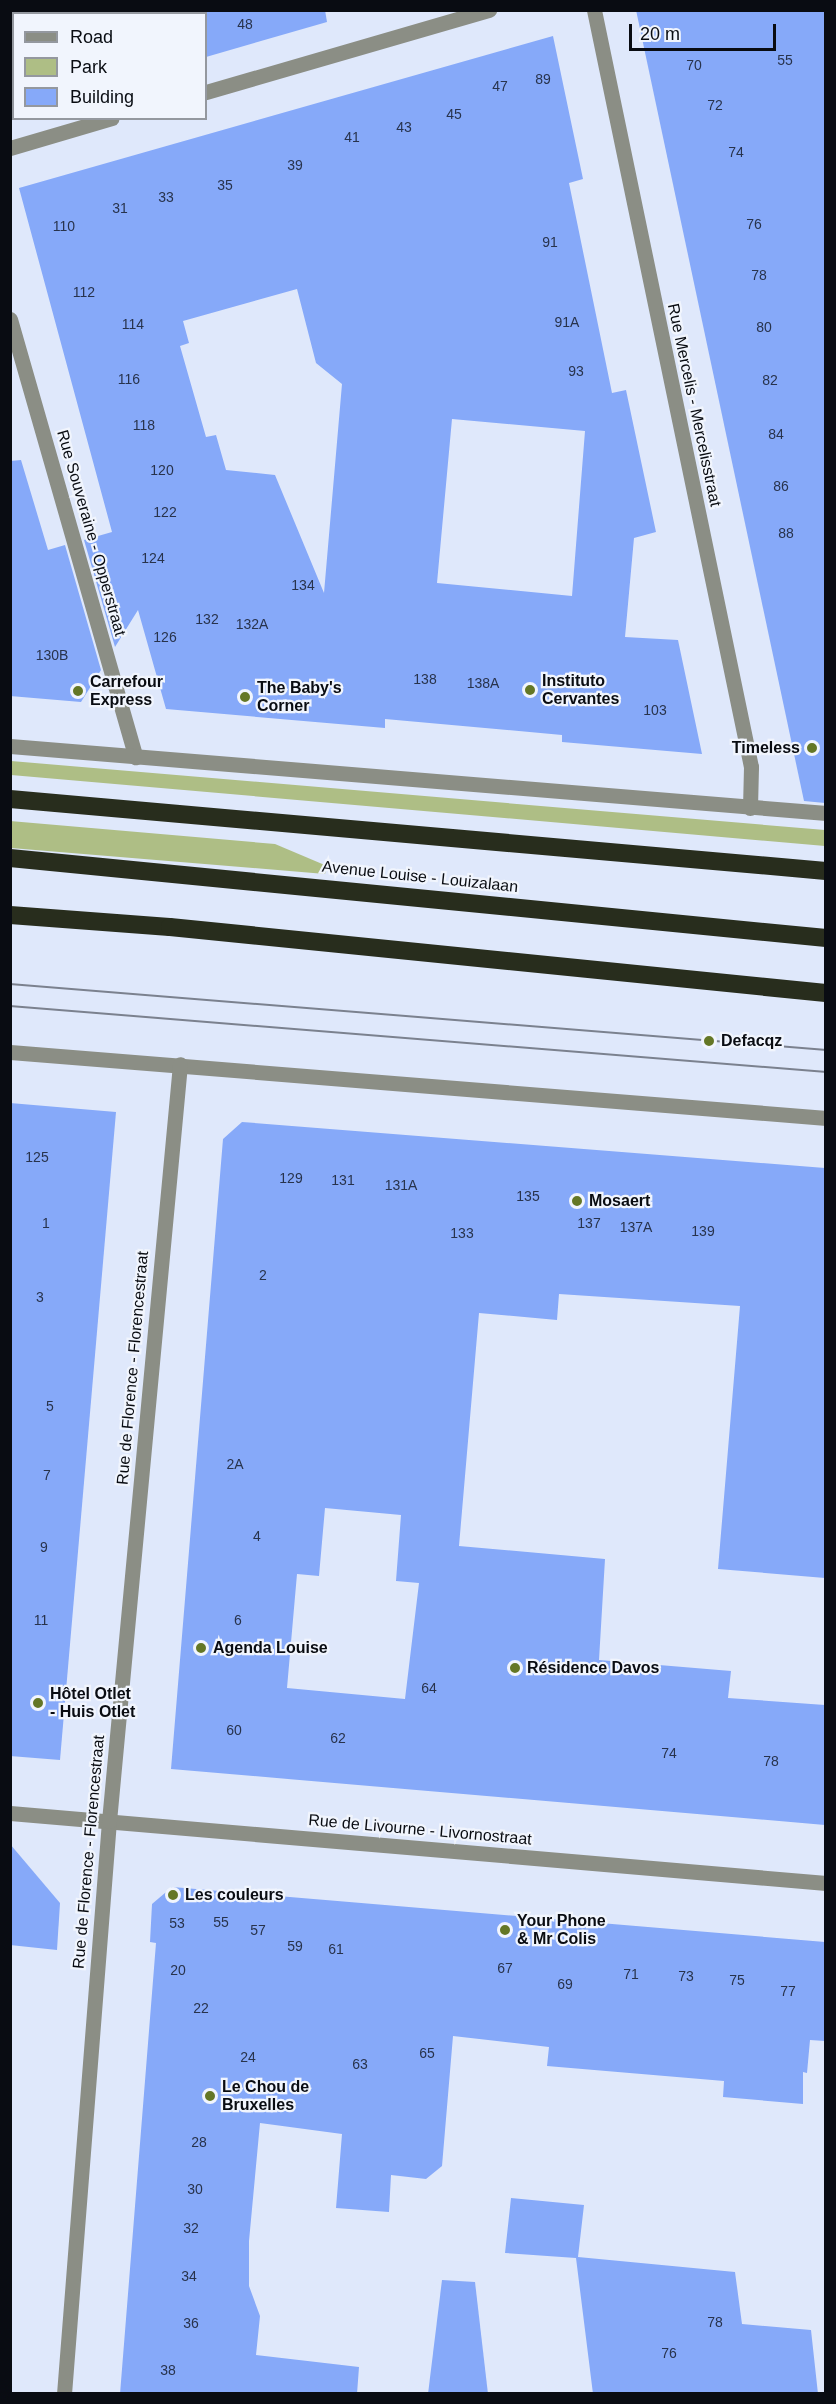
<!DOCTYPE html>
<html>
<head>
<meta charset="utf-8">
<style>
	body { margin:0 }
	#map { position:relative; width:836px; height:2404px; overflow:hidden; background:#dfe8fb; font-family:Arial,sans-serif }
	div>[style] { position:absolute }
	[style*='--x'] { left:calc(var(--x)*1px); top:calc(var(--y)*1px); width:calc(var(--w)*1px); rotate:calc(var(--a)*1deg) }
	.green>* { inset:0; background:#aebe85 }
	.building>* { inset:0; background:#86a9f9 }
	.minor>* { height:15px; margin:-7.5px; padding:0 7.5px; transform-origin:7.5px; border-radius:7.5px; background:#8b8e85 }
	.highway>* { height:18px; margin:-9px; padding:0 9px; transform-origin:9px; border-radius:9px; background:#282d1d }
	.tram>* { height:1.5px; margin:-0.75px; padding:0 0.75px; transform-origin:0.75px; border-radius:0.75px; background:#7b818e }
	.dots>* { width:16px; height:16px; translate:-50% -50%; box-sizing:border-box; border:3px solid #f1f5fd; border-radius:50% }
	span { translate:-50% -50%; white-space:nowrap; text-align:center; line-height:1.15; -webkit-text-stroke:4.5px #f1f5fd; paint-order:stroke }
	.number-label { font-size:14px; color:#28334c }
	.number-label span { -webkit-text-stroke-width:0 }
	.street-label { font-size:16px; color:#090c12 }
	.poi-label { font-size:16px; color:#090c12; font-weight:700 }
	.left { translate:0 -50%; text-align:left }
	.right { translate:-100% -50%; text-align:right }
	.frame { position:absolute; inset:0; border:12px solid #090c12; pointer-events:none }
	.legend { position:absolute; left:12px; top:12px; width:195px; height:108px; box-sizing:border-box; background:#f1f5fd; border:2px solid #94989f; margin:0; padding:8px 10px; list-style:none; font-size:18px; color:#090c12 }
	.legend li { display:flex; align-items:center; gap:12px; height:30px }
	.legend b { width:30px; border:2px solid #94989f }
	.scale { position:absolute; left:629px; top:24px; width:147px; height:27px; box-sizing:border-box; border:3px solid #090c12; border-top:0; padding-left:8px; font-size:18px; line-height:21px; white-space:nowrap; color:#090c12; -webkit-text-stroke:4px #f1f5fd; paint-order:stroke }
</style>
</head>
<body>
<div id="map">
	<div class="green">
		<div style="clip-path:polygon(11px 761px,825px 830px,825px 846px,11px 775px)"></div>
		<div style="clip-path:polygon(10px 821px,275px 844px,327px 866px,325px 874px,11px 848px)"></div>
	</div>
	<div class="building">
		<div style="clip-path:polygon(206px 10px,325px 10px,327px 22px,206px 57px)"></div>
		<div style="clip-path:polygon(636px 10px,825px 10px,825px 803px,804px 801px)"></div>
		<div style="clip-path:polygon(evenodd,553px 36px,583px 179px,569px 183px,612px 393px,626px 390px,656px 532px,634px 538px,625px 637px,678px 640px,702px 754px,562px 742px,562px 735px,385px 719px,385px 728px,166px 709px,138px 610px,115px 647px,84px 540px,112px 532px,19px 188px,553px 36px,297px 289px,316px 363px,342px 384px,324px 593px,275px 475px,226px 470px,216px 435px,206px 437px,180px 346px,189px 343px,183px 321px,297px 289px,553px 36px,452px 419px,585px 431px,572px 596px,437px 583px,452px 419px)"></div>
		<div style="clip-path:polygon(21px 460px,48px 550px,65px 545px,101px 670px,81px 702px,10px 696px,10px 461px)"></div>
		<div style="clip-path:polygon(10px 1103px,116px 1112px,60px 1760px,10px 1756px)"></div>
		<div style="clip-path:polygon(evenodd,242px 1122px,825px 1168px,825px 1578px,718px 1569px,740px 1306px,559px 1294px,557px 1320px,479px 1313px,459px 1546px,605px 1559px,599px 1660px,731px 1671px,728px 1698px,825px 1705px,825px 1825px,171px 1769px,223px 1139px,242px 1122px,325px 1508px,401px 1515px,396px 1581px,419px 1583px,405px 1699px,287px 1688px,297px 1574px,319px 1576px,325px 1508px)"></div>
		<div style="clip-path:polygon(10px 1844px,60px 1903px,57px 1950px,10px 1945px)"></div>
		<div style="clip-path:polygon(172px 1887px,825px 1942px,825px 2041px,810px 2040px,807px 2073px,803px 2072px,803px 2104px,723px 2097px,724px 2081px,547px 2066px,549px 2047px,453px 2036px,442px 2166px,426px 2179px,391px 2175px,389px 2212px,336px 2208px,342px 2134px,260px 2123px,249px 2241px,249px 2286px,260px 2316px,256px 2355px,359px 2367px,357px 2394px,120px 2394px,156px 1943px,150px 1942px,152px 1904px)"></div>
		<div style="clip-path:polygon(511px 2198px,584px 2205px,578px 2257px,735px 2272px,742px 2324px,811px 2330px,818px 2394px,593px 2394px,576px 2258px,505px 2253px)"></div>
		<div style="clip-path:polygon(442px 2280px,475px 2282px,488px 2394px,428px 2394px)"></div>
	</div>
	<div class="minor">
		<div style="--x:594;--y:10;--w:773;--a:78.28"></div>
		<div style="--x:751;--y:767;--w:41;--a:91.4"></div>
		<div style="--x:206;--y:92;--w:295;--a:-16.2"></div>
		<div style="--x:10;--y:148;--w:106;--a:-16.4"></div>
		<div style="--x:10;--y:319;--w:456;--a:74"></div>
		<div style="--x:10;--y:746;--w:819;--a:4.69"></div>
		<div style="--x:10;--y:1052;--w:819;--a:4.62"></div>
		<div style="--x:10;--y:1813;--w:819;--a:4.9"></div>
		<div style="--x:64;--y:2394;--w:575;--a:-85.51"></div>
		<div style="--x:109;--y:1821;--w:760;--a:-84.64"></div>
	</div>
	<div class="highway">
		<div style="--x:10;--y:799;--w:819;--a:5.04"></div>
		<div style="--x:10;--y:858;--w:820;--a:5.6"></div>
		<div style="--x:10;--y:915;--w:160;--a:4.3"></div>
		<div style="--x:170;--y:927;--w:659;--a:5.75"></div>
	</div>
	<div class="tram">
		<div style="--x:10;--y:984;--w:819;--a:4.62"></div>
		<div style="--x:10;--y:1006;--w:819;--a:4.62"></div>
	</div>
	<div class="dots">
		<div style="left:530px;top:690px;background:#647726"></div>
		<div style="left:78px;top:691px;background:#647726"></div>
		<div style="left:245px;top:697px;background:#647726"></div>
		<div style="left:812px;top:748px;background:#647726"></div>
		<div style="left:709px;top:1041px;background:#647726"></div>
		<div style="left:577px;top:1201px;background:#647726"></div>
		<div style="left:201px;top:1648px;background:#647726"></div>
		<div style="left:515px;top:1668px;background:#647726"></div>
		<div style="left:38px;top:1703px;background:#647726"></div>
		<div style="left:173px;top:1895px;background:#647726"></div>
		<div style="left:505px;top:1930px;background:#647726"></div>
		<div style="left:210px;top:2096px;background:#647726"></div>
	</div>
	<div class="number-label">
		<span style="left:245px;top:24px">48</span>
		<span style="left:785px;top:60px">55</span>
		<span style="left:694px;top:65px">70</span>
		<span style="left:543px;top:79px">89</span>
		<span style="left:500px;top:86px">47</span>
		<span style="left:715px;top:105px">72</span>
		<span style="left:454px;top:114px">45</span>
		<span style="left:404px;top:127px">43</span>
		<span style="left:352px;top:137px">41</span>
		<span style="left:736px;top:152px">74</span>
		<span style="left:295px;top:165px">39</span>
		<span style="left:225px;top:185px">35</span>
		<span style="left:166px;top:197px">33</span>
		<span style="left:120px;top:208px">31</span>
		<span style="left:754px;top:224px">76</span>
		<span style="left:64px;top:226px">110</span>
		<span style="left:550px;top:242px">91</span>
		<span style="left:759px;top:275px">78</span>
		<span style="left:84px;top:292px">112</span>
		<span style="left:567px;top:322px">91A</span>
		<span style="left:133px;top:324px">114</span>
		<span style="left:764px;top:327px">80</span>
		<span style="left:576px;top:371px">93</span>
		<span style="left:129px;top:379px">116</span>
		<span style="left:770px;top:380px">82</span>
		<span style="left:144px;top:425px">118</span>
		<span style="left:776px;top:434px">84</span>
		<span style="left:162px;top:470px">120</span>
		<span style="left:781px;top:486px">86</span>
		<span style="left:165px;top:512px">122</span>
		<span style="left:786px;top:533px">88</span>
		<span style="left:153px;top:558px">124</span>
		<span style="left:303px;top:585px">134</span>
		<span style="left:207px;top:619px">132</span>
		<span style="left:252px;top:624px">132A</span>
		<span style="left:165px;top:637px">126</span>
		<span style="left:52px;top:655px">130B</span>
		<span style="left:425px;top:679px">138</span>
		<span style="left:483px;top:683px">138A</span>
		<span style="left:655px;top:710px">103</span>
		<span style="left:37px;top:1157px">125</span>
		<span style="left:291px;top:1178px">129</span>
		<span style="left:343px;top:1180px">131</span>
		<span style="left:401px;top:1185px">131A</span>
		<span style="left:528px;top:1196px">135</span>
		<span style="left:46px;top:1223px">1</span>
		<span style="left:589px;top:1223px">137</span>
		<span style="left:636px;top:1227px">137A</span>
		<span style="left:703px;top:1231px">139</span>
		<span style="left:462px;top:1233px">133</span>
		<span style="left:263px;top:1275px">2</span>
		<span style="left:40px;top:1297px">3</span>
		<span style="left:50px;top:1406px">5</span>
		<span style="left:235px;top:1464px">2A</span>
		<span style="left:47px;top:1475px">7</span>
		<span style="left:257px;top:1536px">4</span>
		<span style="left:44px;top:1547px">9</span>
		<span style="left:41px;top:1620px">11</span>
		<span style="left:238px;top:1620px">6</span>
		<span style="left:429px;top:1688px">64</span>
		<span style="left:234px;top:1730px">60</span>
		<span style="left:338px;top:1738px">62</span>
		<span style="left:669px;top:1753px">74</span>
		<span style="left:771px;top:1761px">78</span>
		<span style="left:221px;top:1922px">55</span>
		<span style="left:177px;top:1923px">53</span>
		<span style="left:258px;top:1930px">57</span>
		<span style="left:295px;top:1946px">59</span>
		<span style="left:336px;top:1949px">61</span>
		<span style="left:505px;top:1968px">67</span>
		<span style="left:178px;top:1970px">20</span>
		<span style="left:631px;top:1974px">71</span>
		<span style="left:686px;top:1976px">73</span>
		<span style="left:737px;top:1980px">75</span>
		<span style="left:565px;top:1984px">69</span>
		<span style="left:788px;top:1991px">77</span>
		<span style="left:201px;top:2008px">22</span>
		<span style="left:427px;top:2053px">65</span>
		<span style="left:248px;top:2057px">24</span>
		<span style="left:360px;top:2064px">63</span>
		<span style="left:199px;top:2142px">28</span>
		<span style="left:195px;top:2189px">30</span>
		<span style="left:191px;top:2228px">32</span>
		<span style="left:189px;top:2276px">34</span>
		<span style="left:715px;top:2322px">78</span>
		<span style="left:191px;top:2323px">36</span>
		<span style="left:669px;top:2353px">76</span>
		<span style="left:168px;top:2370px">38</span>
	</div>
	<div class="street-label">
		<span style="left:694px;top:405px;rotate:78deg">Rue Mercelis - Mercelisstraat</span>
		<span style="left:91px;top:533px;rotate:74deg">Rue Souveraine - Opperstraat</span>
		<span style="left:420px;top:877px;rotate:6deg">Avenue Louise - Louizalaan</span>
		<span style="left:133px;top:1368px;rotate:-85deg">Rue de Florence - Florencestraat</span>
		<span style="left:420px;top:1830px;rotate:5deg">Rue de Livourne - Livornostraat</span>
		<span style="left:89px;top:1852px;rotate:-85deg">Rue de Florence - Florencestraat</span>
	</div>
	<div class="poi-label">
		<span class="left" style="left:542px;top:690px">Instituto<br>Cervantes</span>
		<span class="left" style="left:90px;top:691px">Carrefour<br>Express</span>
		<span class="left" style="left:257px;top:697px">The Baby's<br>Corner</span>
		<span class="right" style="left:800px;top:748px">Timeless</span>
		<span class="left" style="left:721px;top:1041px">Defacqz</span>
		<span class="left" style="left:589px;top:1201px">Mosaert</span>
		<span class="left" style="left:213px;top:1648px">Agenda Louise</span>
		<span class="left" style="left:527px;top:1668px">Résidence Davos</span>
		<span class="left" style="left:50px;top:1703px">Hôtel Otlet<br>- Huis Otlet</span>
		<span class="left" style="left:185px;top:1895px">Les couleurs</span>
		<span class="left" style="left:517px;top:1930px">Your Phone<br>&amp; Mr Colis</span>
		<span class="left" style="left:222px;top:2096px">Le Chou de<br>Bruxelles</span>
	</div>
	<div class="frame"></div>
	<ul class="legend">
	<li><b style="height:8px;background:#8b8e85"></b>Road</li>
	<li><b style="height:16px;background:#aebe85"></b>Park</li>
	<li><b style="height:16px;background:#86a9f9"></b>Building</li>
	</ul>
	<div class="scale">20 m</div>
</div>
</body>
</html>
